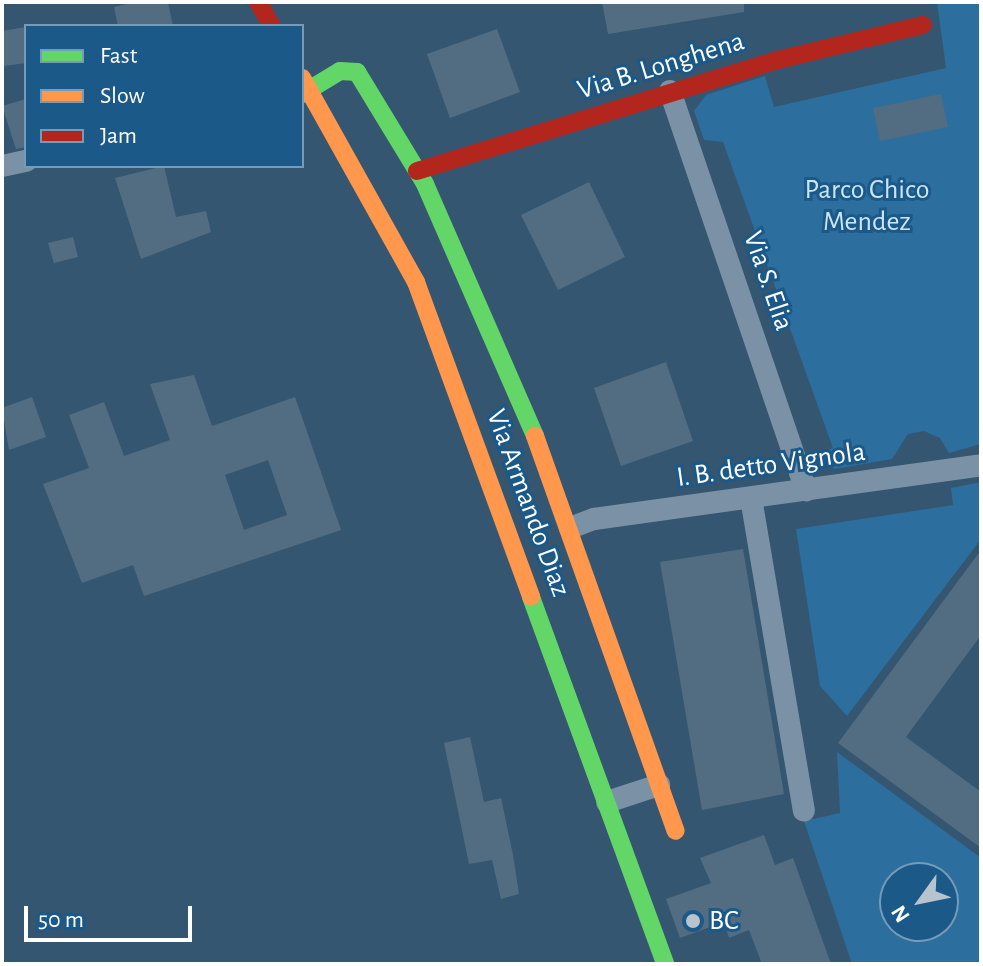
<!DOCTYPE html>
<html>
<head>
<meta charset="utf-8">
<style>
	body { margin:0 }
	#map { position:relative; width:983px; height:966px; overflow:hidden; background:#345670; font-family:"Alegreya Sans",sans-serif }
	div>[style] { position:absolute }
	[style*='--x'] { left:calc(var(--x)*1px); top:calc(var(--y)*1px); width:calc(var(--w)*1px); rotate:calc(var(--a)*1deg) }
	.green>* { inset:0; background:#2c6e9e }
	.building>* { inset:0; background:#526d82 }
	.street>* { height:22px; margin:-11px; padding:0 11px; transform-origin:11px; border-radius:11px; background:#7b92a6 }
	.fast>* { height:18px; margin:-9px; padding:0 9px; transform-origin:9px; border-radius:9px; background:#63d668 }
	.slow>* { height:18px; margin:-9px; padding:0 9px; transform-origin:9px; border-radius:9px; background:#ff974d }
	.jam>* { height:18px; margin:-9px; padding:0 9px; transform-origin:9px; border-radius:9px; background:#b3261e }
	.dots>* { width:22px; height:22px; translate:-50% -50%; box-sizing:border-box; border:4px solid #1b5989; border-radius:50% }
	span { translate:-50% -50%; white-space:nowrap; text-align:center; line-height:1.15; -webkit-text-stroke:6px #1b5989; paint-order:stroke }
	.street-label { font-size:28px; color:#fff }
	.park-label { font-size:28px; color:#cae5f9 }
	.poi-label { font-size:28px; color:#fff }
	.left { translate:0 -50%; text-align:left }
	.frame { position:absolute; inset:0; border:4px solid #fff; pointer-events:none }
	.legend { position:absolute; left:24px; top:24px; width:280px; height:144px; box-sizing:border-box; background:#1b5989; border:2px solid #769bb8; margin:0; padding:10px 14px; list-style:none; font-size:24px; color:#fff }
	.legend li { display:flex; align-items:center; gap:16px; height:40px }
	.legend b { width:40px; border:2px solid #769bb8 }
	.north { position:absolute; left:879px; top:862px; width:80px; height:80px; box-sizing:border-box; background:#1b5989; border:2px solid #769bb8; border-radius:50%; rotate:237deg; font-size:22px; font-weight:700; line-height:32px; text-align:center; color:#fff }
	.north::after { content:''; display:block; margin:auto; width:28px; height:36px; background:#b8c4cd; clip-path:polygon(50% 0,100% 100%,50% 72%,0 100%) }
	.scale { position:absolute; left:24px; top:906px; width:168px; height:36px; box-sizing:border-box; border:4px solid #fff; border-top:0; padding-left:10px; font-size:24px; line-height:28px; white-space:nowrap; color:#fff; -webkit-text-stroke:6px #1b5989; paint-order:stroke }
</style>
</head>
<body>
<div id="map">
	<div class="green">
		<div style="clip-path:polygon(937px 2px,981px 2px,981px 444px,949px 453px,940px 438px,924px 431px,908px 434px,892px 459px,835px 469px,818px 461px,816px 454px,833px 448px,723px 142px,704px 140px,694px 111px,706px 95px,765px 76px,774px 107px,946px 68px)"></div>
		<div style="clip-path:polygon(981px 482px,981px 539px,847px 716px,820px 686px,796px 529px,953px 505px,951px 488px)"></div>
		<div style="clip-path:polygon(evenodd,837px 752px,981px 858px,981px 964px,852px 964px,804px 821px,840px 813px,837px 752px,895px 878px,943px 878px,943px 926px,895px 926px,895px 878px)"></div>
	</div>
	<div class="building">
		<div style="clip-path:polygon(135px 2px,168px 2px,173px 26px,118px 26px,114px 7px)"></div>
		<div style="clip-path:polygon(602px 2px,744px 2px,744px 12px,608px 34px)"></div>
		<div style="clip-path:polygon(26px 27px,26px 63px,4px 66px,2px 31px)"></div>
		<div style="clip-path:polygon(497px 29px,520px 92px,450px 118px,427px 54px)"></div>
		<div style="clip-path:polygon(941px 94px,948px 127px,880px 141px,873px 108px)"></div>
		<div style="clip-path:polygon(26px 99px,26px 147px,16px 149px,2px 106px)"></div>
		<div style="clip-path:polygon(164px 166px,176px 217px,206px 211px,211px 232px,141px 259px,115px 178px)"></div>
		<div style="clip-path:polygon(589px 182px,625px 257px,558px 290px,521px 215px)"></div>
		<div style="clip-path:polygon(73px 237px,78px 257px,54px 263px,48px 243px)"></div>
		<div style="clip-path:polygon(666px 362px,693px 441px,621px 466px,594px 388px)"></div>
		<div style="clip-path:polygon(evenodd,194px 375px,212px 426px,295px 397px,341px 530px,144px 596px,133px 565px,82px 583px,43px 484px,89px 468px,69px 415px,104px 402px,124px 456px,170px 440px,150px 384px,194px 375px,268px 460px,287px 515px,244px 530px,225px 475px,268px 460px)"></div>
		<div style="clip-path:polygon(32px 397px,46px 437px,9px 450px,2px 408px)"></div>
		<div style="clip-path:polygon(743px 549px,784px 794px,702px 810px,660px 562px)"></div>
		<div style="clip-path:polygon(981px 550px,981px 635px,906px 737px,981px 792px,981px 848px,838px 743px)"></div>
		<div style="clip-path:polygon(470px 737px,484px 802px,501px 798px,513px 855px,519px 894px,501px 899px,492px 860px,469px 864px,444px 743px)"></div>
		<div style="clip-path:polygon(764px 835px,775px 865px,793px 858px,831px 964px,762px 964px,749px 930px,729px 938px,724px 922px,680px 938px,666px 899px,711px 883px,700px 858px)"></div>
	</div>
	<div class="street">
		<div style="--x:670;--y:91;--w:422;--a:71.2"></div>
		<div style="--x:2;--y:166;--w:25;--a:-12"></div>
		<div style="--x:751;--y:498;--w:317;--a:80.4"></div>
		<div style="--x:570;--y:528;--w:26;--a:-21"></div>
		<div style="--x:594;--y:519;--w:391;--a:-7.9"></div>
		<div style="--x:607;--y:802;--w:55;--a:-18.1"></div>
	</div>
	<div class="fast">
		<div style="--x:302;--y:94;--w:44;--a:-31.2"></div>
		<div style="--x:340;--y:71;--w:17;--a:3"></div>
		<div style="--x:357;--y:72;--w:131;--a:58.7"></div>
		<div style="--x:425;--y:184;--w:275;--a:66.4"></div>
		<div style="--x:531;--y:597;--w:391;--a:69.9"></div>
	</div>
	<div class="slow">
		<div style="--x:302;--y:78;--w:234;--a:60.8"></div>
		<div style="--x:416;--y:282;--w:335;--a:69.9"></div>
		<div style="--x:535;--y:436;--w:419;--a:70.4"></div>
	</div>
	<div class="jam">
		<div style="--x:258;--y:2;--w:28;--a:60"></div>
		<div style="--x:417;--y:171;--w:382;--a:-17.1"></div>
		<div style="--x:782;--y:59;--w:145;--a:-13.6"></div>
	</div>
	<div class="dots">
		<div style="left:693px;top:921px;background:#b8c4cd"></div>
	</div>
	<div class="street-label">
		<span style="left:661px;top:66px;rotate:-17deg">Via B. Longhena</span>
		<span style="left:768px;top:281px;rotate:71deg">Via S. Elia</span>
		<span style="left:771px;top:465px;rotate:-8deg">I. B. detto Vignola</span>
		<span style="left:528px;top:503px;rotate:70deg">Via Armando Diaz</span>
	</div>
	<div class="park-label">
		<span style="left:867px;top:206px">Parco Chico<br>Mendez</span>
	</div>
	<div class="poi-label">
		<span class="left" style="left:709px;top:921px">BC</span>
	</div>
	<div class="frame"></div>
	<ul class="legend">
	<li><b style="height:10px;background:#63d668"></b>Fast</li>
	<li><b style="height:10px;background:#ff974d"></b>Slow</li>
	<li><b style="height:10px;background:#b3261e"></b>Jam</li>
	</ul>
	<div class="north">N</div>
	<div class="scale">50 m</div>
</div>
</body>
</html>
